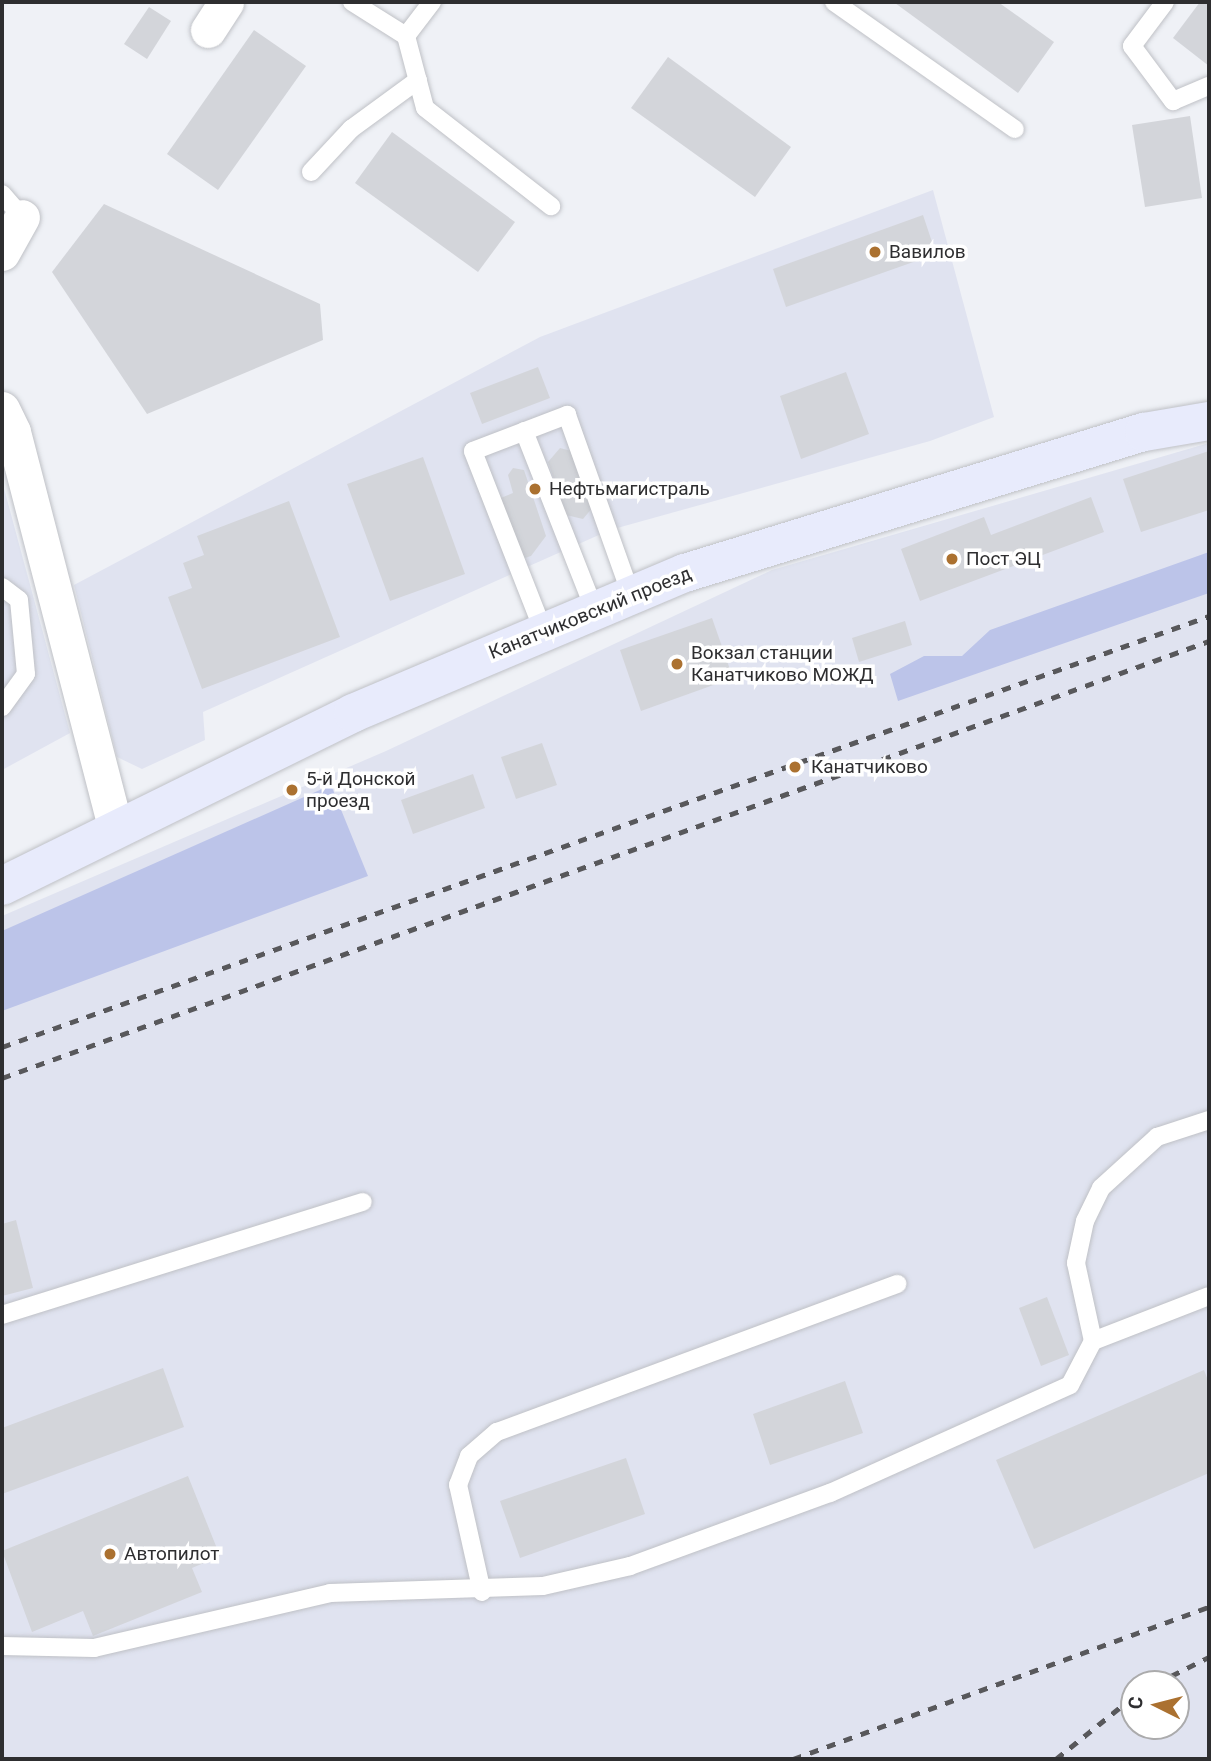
<!DOCTYPE html>
<html>
<head>
<meta charset="utf-8">
<style>
	body { margin:0 }
	#map { position:relative; width:1211px; height:1761px; overflow:hidden; background:#eff1f6; font-family:Roboto,sans-serif }
	div>[style] { position:absolute }
	[style*='--x'] { left:calc(var(--x)*1px); top:calc(var(--y)*1px); width:calc(var(--w)*1px); rotate:calc(var(--a)*1deg) }
	.built>* { inset:0; background:#e0e3f0 }
	.green>* { inset:0; background:#bcc4e9 }
	.building>* { inset:0; background:#d3d5da }
	.roads { filter:drop-shadow(0 0 2px #bfc1c6) drop-shadow(0 0 2px #bfc1c6) }
	.lane>* { height:18px; margin:-9px; padding:0 9px; transform-origin:9px; border-radius:9px; background:#fff }
	.street>* { height:35px; margin:-17.5px; padding:0 17.5px; transform-origin:17.5px; border-radius:17.5px; background:#fff }
	.secondary>* { height:38px; margin:-19px; padding:0 19px; transform-origin:19px; border-radius:19px; background:#e8ebfc }
	.rail>* { height:5px; margin-top:-2.5px; transform-origin:0; background:repeating-linear-gradient(90deg,#58585b 0 9px,transparent 0 18px) }
	.dots>* { width:19px; height:19px; translate:-50% -50%; box-sizing:border-box; border:4px solid #fff; border-radius:50% }
	span { translate:-50% -50%; white-space:nowrap; text-align:center; line-height:1.15; -webkit-text-stroke:7px #fff; paint-order:stroke }
	.poi-label { font-size:19px; color:#2e2e30 }
	.left { translate:0 -50%; text-align:left }
	.street-label { font-size:19px; color:#2e2e30 }
	.frame { position:absolute; inset:0; border:4px solid #2e2e30; pointer-events:none }
	.north { position:absolute; left:1120px; top:1670px; width:70px; height:70px; box-sizing:border-box; background:#fff; border:2px solid #ababac; border-radius:50%; rotate:276deg; font-size:19px; font-weight:700; line-height:28px; text-align:center; color:#2e2e30 }
	.north::after { content:''; display:block; margin:auto; width:24px; height:32px; background:#ab7130; clip-path:polygon(50% 0,100% 100%,50% 72%,0 100%) }
</style>
</head>
<body>
<div id="map">
	<div class="built">
		<div style="clip-path:polygon(933px 190px,994px 417px,930px 441px,610px 530px,203px 712px,205px 740px,142px 769px,117px 757px,74px 585px,540px 337px)"></div>
		<div style="clip-path:polygon(evenodd,1209px 443px,1209px 1759px,2px 1759px,2px 916px,386px 751px,772px 570px,1209px 443px,1134px 1684px,1176px 1684px,1176px 1726px,1134px 1726px,1134px 1684px)"></div>
		<div style="clip-path:polygon(2px 481px,70px 733px,2px 770px)"></div>
	</div>
	<div class="green">
		<div style="clip-path:polygon(1209px 552px,1209px 593px,898px 701px,890px 674px,924px 656px,962px 656px,990px 630px)"></div>
		<div style="clip-path:polygon(331px 785px,368px 876px,2px 1011px,2px 931px)"></div>
	</div>
	<div class="building">
		<div style="clip-path:polygon(998px 2px,1054px 42px,1018px 93px,895px 3px)"></div>
		<div style="clip-path:polygon(1200px 2px,1209px 2px,1209px 66px,1173px 38px)"></div>
		<div style="clip-path:polygon(149px 7px,171px 21px,147px 59px,124px 44px)"></div>
		<div style="clip-path:polygon(254px 30px,306px 66px,218px 190px,167px 154px)"></div>
		<div style="clip-path:polygon(668px 57px,791px 147px,755px 197px,631px 108px)"></div>
		<div style="clip-path:polygon(1190px 116px,1202px 198px,1145px 207px,1132px 125px)"></div>
		<div style="clip-path:polygon(392px 132px,515px 222px,478px 272px,355px 183px)"></div>
		<div style="clip-path:polygon(104px 204px,320px 304px,323px 340px,147px 414px,52px 272px)"></div>
		<div style="clip-path:polygon(923px 215px,936px 254px,786px 307px,773px 269px)"></div>
		<div style="clip-path:polygon(538px 367px,550px 398px,482px 424px,470px 393px)"></div>
		<div style="clip-path:polygon(846px 372px,869px 434px,801px 459px,780px 396px)"></div>
		<div style="clip-path:polygon(560px 448px,575px 452px,593px 507px,583px 519px,566px 515px,548px 462px)"></div>
		<div style="clip-path:polygon(1209px 451px,1209px 510px,1141px 532px,1123px 479px)"></div>
		<div style="clip-path:polygon(423px 457px,465px 574px,390px 601px,347px 484px)"></div>
		<div style="clip-path:polygon(513px 468px,524px 470px,546px 536px,531px 556px,519px 560px,498px 499px,513px 493px,508px 475px)"></div>
		<div style="clip-path:polygon(1091px 497px,1104px 532px,920px 601px,901px 549px,984px 517px,991px 535px)"></div>
		<div style="clip-path:polygon(289px 501px,340px 637px,202px 689px,168px 597px,192px 588px,183px 563px,204px 555px,197px 536px)"></div>
		<div style="clip-path:polygon(712px 618px,733px 678px,641px 711px,620px 650px)"></div>
		<div style="clip-path:polygon(905px 621px,912px 645px,859px 662px,852px 638px)"></div>
		<div style="clip-path:polygon(542px 743px,557px 785px,516px 799px,501px 757px)"></div>
		<div style="clip-path:polygon(473px 774px,485px 808px,413px 834px,401px 800px)"></div>
		<div style="clip-path:polygon(16px 1220px,33px 1288px,2px 1296px,2px 1224px)"></div>
		<div style="clip-path:polygon(1047px 1297px,1069px 1355px,1041px 1366px,1019px 1308px)"></div>
		<div style="clip-path:polygon(163px 1368px,184px 1427px,2px 1494px,2px 1428px)"></div>
		<div style="clip-path:polygon(1204px 1370px,1209px 1383px,1209px 1473px,1034px 1549px,996px 1460px)"></div>
		<div style="clip-path:polygon(845px 1381px,863px 1433px,770px 1465px,753px 1414px)"></div>
		<div style="clip-path:polygon(626px 1458px,645px 1514px,520px 1558px,500px 1501px)"></div>
		<div style="clip-path:polygon(188px 1476px,220px 1556px,192px 1568px,202px 1592px,93px 1636px,83px 1611px,32px 1632px,2px 1551px)"></div>
	</div>
	<div class="roads">
		<div class="lane">
			<div style="--x:352;--y:2;--w:64;--a:32.2"></div>
			<div style="--x:406;--y:36;--w:74;--a:75.2"></div>
			<div style="--x:425;--y:108;--w:160;--a:37.9"></div>
			<div style="--x:834;--y:2;--w:221;--a:35.1"></div>
			<div style="--x:1165;--y:2;--w:55;--a:126.9"></div>
			<div style="--x:1132;--y:46;--w:69;--a:53.3"></div>
			<div style="--x:1173;--y:101;--w:39;--a:-23"></div>
			<div style="--x:406;--y:36;--w:43;--a:-52.6"></div>
			<div style="--x:311;--y:172;--w:59;--a:-47.1"></div>
			<div style="--x:351;--y:129;--w:83;--a:-36.2"></div>
			<div style="--x:2;--y:194;--w:30;--a:49"></div>
			<div style="--x:524;--y:431;--w:191;--a:68.5"></div>
			<div style="--x:2;--y:587;--w:21;--a:37"></div>
			<div style="--x:19;--y:600;--w:74;--a:84.6"></div>
			<div style="--x:26;--y:674;--w:41;--a:126"></div>
			<div style="--x:543;--y:630;--w:192;--a:-111.4"></div>
			<div style="--x:473;--y:451;--w:101;--a:-21"></div>
			<div style="--x:567;--y:415;--w:191;--a:70.4"></div>
			<div style="--x:2;--y:1315;--w:378;--a:-17.4"></div>
			<div style="--x:1093;--y:1341;--w:80;--a:-102.3"></div>
			<div style="--x:1076;--y:1263;--w:43;--a:-77.9"></div>
			<div style="--x:1085;--y:1221;--w:37;--a:-64"></div>
			<div style="--x:1101;--y:1188;--w:76;--a:-42.3"></div>
			<div style="--x:1157;--y:1137;--w:55;--a:-18.1"></div>
			<div style="--x:482;--y:1592;--w:110;--a:-102.6"></div>
			<div style="--x:458;--y:1485;--w:31;--a:-69"></div>
			<div style="--x:469;--y:1456;--w:37;--a:-41"></div>
			<div style="--x:497;--y:1432;--w:427;--a:-20.3"></div>
			<div style="--x:2;--y:1646;--w:92;--a:1.2"></div>
			<div style="--x:94;--y:1648;--w:242;--a:-13.1"></div>
			<div style="--x:330;--y:1593;--w:213;--a:-1.9"></div>
			<div style="--x:543;--y:1586;--w:89;--a:-12.9"></div>
			<div style="--x:630;--y:1566;--w:213;--a:-20.1"></div>
			<div style="--x:830;--y:1493;--w:263;--a:-24.2"></div>
			<div style="--x:1070;--y:1385;--w:50;--a:-62.4"></div>
			<div style="--x:1093;--y:1341;--w:124;--a:-21.2"></div>
		</div>
		<div class="street">
			<div style="--x:208;--y:30;--w:33;--a:-57"></div>
			<div style="--x:2;--y:253;--w:41;--a:-60.9"></div>
			<div style="--x:2;--y:409;--w:25;--a:64"></div>
			<div style="--x:13;--y:432;--w:410;--a:75.5"></div>
		</div>
		<div class="secondary">
			<div style="--x:2;--y:886;--w:391;--a:-26.2"></div>
			<div style="--x:353;--y:713;--w:360;--a:-22.9"></div>
			<div style="--x:685;--y:573;--w:480;--a:-17.1"></div>
			<div style="--x:1144;--y:432;--w:66;--a:-9.6"></div>
		</div>
	</div>
	<div class="rail">
		<div style="--x:2;--y:1047;--w:1282;--a:-19.65"></div>
		<div style="--x:2;--y:1078;--w:1284;--a:-19.9"></div>
		<div style="--x:1155;--y:1684;--w:60;--a:-26.6"></div>
		<div style="--x:793;--y:1759;--w:443;--a:-20.1"></div>
		<div style="--x:1056;--y:1759;--w:100;--a:-38.9"></div>
	</div>
	<div class="dots">
		<div style="left:875px;top:252px;background:#ab7130"></div>
		<div style="left:535px;top:489px;background:#ab7130"></div>
		<div style="left:952px;top:559px;background:#ab7130"></div>
		<div style="left:677px;top:664px;background:#ab7130"></div>
		<div style="left:795px;top:767px;background:#ab7130"></div>
		<div style="left:292px;top:790px;background:#ab7130"></div>
		<div style="left:110px;top:1554px;background:#ab7130"></div>
	</div>
	<div class="poi-label">
		<span class="left" style="left:889px;top:252px">Вавилов</span>
		<span class="left" style="left:549px;top:489px">Нефтьмагистраль</span>
		<span class="left" style="left:966px;top:559px">Пост ЭЦ</span>
		<span class="left" style="left:691px;top:664px">Вокзал станции<br>Канатчиково МОЖД</span>
		<span class="left" style="left:811px;top:767px">Канатчиково</span>
		<span class="left" style="left:306px;top:790px">5-й Донской<br>проезд</span>
		<span class="left" style="left:124px;top:1554px">Автопилот</span>
	</div>
	<div class="street-label">
		<span style="left:590px;top:613px;rotate:-22deg">Канатчиковский проезд</span>
	</div>
	<div class="frame"></div>
	<div class="north">С</div>
</div>
</body>
</html>
